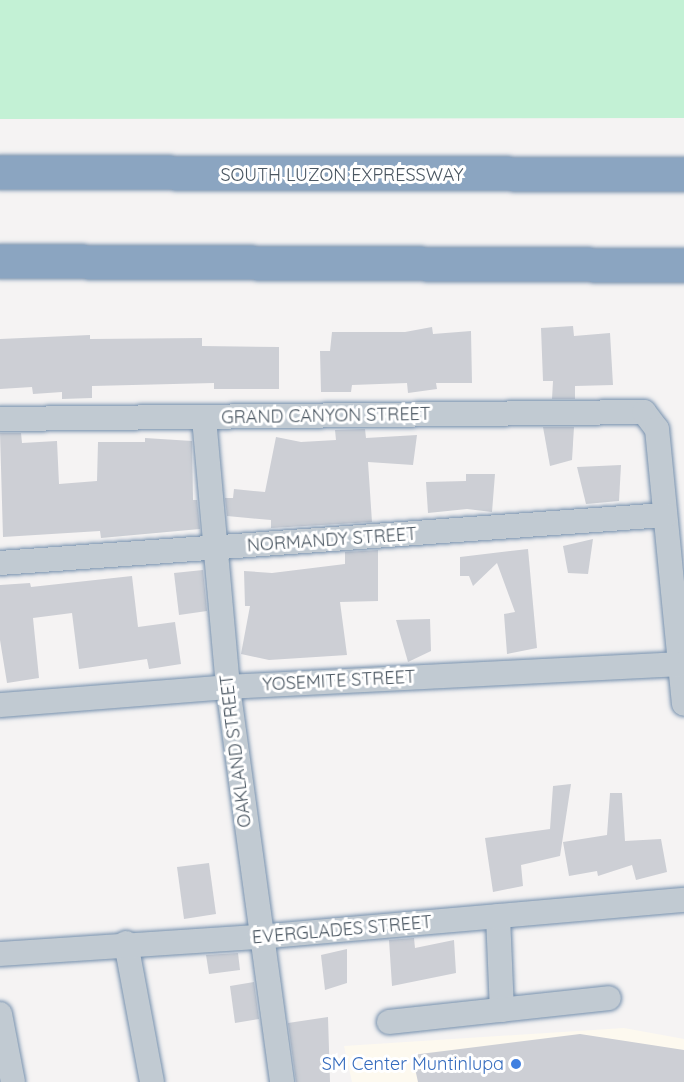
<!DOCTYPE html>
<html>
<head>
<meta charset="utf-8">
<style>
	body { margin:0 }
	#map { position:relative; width:684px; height:1082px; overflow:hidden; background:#f5f3f3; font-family:Quicksand,sans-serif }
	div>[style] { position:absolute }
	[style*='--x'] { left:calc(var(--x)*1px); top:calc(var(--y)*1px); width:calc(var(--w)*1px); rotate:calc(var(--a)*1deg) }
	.commercial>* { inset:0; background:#fdf9ef }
	.green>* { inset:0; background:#c3f1d5 }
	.building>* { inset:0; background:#cdcfd5 }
	.roads { filter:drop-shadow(0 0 2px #7690ad) drop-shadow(0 0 2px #7690ad) }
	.street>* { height:24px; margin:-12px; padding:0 12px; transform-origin:12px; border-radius:12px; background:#c1cad2 }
	.highway>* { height:33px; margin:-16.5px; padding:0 16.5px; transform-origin:16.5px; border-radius:16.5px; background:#8ba5c1 }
	.dots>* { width:16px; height:16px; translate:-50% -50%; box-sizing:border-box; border:3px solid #fff; border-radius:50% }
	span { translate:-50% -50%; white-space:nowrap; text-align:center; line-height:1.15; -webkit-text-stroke:6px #fff; paint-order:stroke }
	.street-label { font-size:18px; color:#4a5661 }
	.shop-label { font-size:18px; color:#366cbe }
	.right { translate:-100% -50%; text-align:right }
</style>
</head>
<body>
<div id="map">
	<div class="commercial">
		<div style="clip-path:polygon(624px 1028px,684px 1039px,684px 1082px,352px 1082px,344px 1046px)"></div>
	</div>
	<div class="green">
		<div style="clip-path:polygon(0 0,684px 0,684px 118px,0 119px)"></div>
	</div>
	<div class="building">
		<div style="clip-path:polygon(573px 326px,574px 336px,610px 333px,613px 385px,575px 386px,575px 399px,552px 399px,553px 381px,543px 381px,541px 328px)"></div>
		<div style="clip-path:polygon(432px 327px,433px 334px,471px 331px,472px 383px,436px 383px,437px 389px,408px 393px,407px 383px,352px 385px,351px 392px,321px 392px,320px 351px,330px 351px,332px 332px,405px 332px)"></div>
		<div style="clip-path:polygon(90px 335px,90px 339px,202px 338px,202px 346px,279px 347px,279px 389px,214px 389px,214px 383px,92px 386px,92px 398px,62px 399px,62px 392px,33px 394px,32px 387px,0 389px,0 339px)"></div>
		<div style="clip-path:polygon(543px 427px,574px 427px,572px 460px,550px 466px)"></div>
		<div style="clip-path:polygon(365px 429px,366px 438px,417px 435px,413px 465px,368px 462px,372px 522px,271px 528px,271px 520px,227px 516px,225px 498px,233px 498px,234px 489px,265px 492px,276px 437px,301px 442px,336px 440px,335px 430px)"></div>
		<div style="clip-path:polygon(0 433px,21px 433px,22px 443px,57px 441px,59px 484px,97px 481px,98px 442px,145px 442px,145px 438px,192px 441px,193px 500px,197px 500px,200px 529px,101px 538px,100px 531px,3px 537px)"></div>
		<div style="clip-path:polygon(621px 465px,619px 501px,586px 504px,577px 467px)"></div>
		<div style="clip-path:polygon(466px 474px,495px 474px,492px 512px,467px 509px,428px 513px,426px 482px,466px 481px)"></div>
		<div style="clip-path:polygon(593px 539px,588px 574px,568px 573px,563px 546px)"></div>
		<div style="clip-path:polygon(528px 549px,537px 648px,507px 654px,504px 614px,515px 612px,497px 563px,473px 586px,469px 576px,460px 576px,460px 557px)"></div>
		<div style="clip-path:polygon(378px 550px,378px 601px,340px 602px,347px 655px,269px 660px,241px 654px,250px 606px,245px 606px,244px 571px,272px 573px,345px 564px,345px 552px)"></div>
		<div style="clip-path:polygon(203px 570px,207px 611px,179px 615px,174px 573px)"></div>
		<div style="clip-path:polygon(132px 576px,138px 627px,175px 622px,181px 664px,149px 669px,147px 659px,79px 669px,72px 613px,33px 618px,39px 678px,7px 683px,0 640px,0 585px,30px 583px,31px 587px)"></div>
		<div style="clip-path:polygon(430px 619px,431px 651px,408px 662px,396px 620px)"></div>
		<div style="clip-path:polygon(571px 784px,560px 856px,521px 865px,523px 886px,493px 892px,485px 838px,550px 829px,553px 786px)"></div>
		<div style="clip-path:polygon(610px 793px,622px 793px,625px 841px,661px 839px,667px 872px,636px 880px,632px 865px,598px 876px,597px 871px,569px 876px,563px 842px,607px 835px)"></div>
		<div style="clip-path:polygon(209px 863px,216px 914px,184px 919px,177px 867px)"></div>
		<div style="clip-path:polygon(414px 938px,415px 948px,454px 940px,456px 973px,392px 986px,389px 940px)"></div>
		<div style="clip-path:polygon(347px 949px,347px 983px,325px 990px,321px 955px)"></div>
		<div style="clip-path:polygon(238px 953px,240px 970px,209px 974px,206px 955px)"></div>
		<div style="clip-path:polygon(254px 982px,259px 1019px,235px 1023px,230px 986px)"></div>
		<div style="clip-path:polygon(328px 1017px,330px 1082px,296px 1082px,288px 1023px)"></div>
		<div style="clip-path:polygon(580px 1034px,684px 1050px,684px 1082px,418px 1082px,412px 1055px)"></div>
	</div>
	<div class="roads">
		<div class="street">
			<div style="--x:204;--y:418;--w:270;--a:84.9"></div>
			<div style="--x:228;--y:687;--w:399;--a:82.2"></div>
			<div style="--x:0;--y:419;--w:644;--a:-0.62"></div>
			<div style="--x:644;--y:412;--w:21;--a:53"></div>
			<div style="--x:657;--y:429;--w:276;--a:84.4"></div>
			<div style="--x:0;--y:563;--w:667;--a:-4.13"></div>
			<div style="--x:0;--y:705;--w:229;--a:-4.5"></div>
			<div style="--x:228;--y:687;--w:452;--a:-2.9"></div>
			<div style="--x:498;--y:916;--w:94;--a:87.6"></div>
			<div style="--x:126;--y:943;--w:141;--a:79.4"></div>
			<div style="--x:0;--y:954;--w:260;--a:-3.8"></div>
			<div style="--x:259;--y:937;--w:427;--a:-5"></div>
			<div style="--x:0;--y:1014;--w:69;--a:79.2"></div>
			<div style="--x:389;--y:1022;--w:221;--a:-6.2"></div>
		</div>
		<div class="highway">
			<div style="--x:0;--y:172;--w:684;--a:0.17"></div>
			<div style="--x:0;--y:261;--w:684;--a:0.34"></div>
		</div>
	</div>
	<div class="dots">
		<div style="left:516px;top:1064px;background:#3f7fe0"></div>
	</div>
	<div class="street-label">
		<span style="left:342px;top:175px">SOUTH LUZON EXPRESSWAY</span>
		<span style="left:326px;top:416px;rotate:-1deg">GRAND CANYON STREET</span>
		<span style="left:332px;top:540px;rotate:-4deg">NORMANDY STREET</span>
		<span style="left:339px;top:681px;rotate:-3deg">YOSEMITE STREET</span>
		<span style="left:236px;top:751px;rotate:-97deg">OAKLAND STREET</span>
		<span style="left:342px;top:930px;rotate:-5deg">EVERGLADES STREET</span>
	</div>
	<div class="shop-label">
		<span class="right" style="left:504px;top:1064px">SM Center Muntinlupa</span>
	</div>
</div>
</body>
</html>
